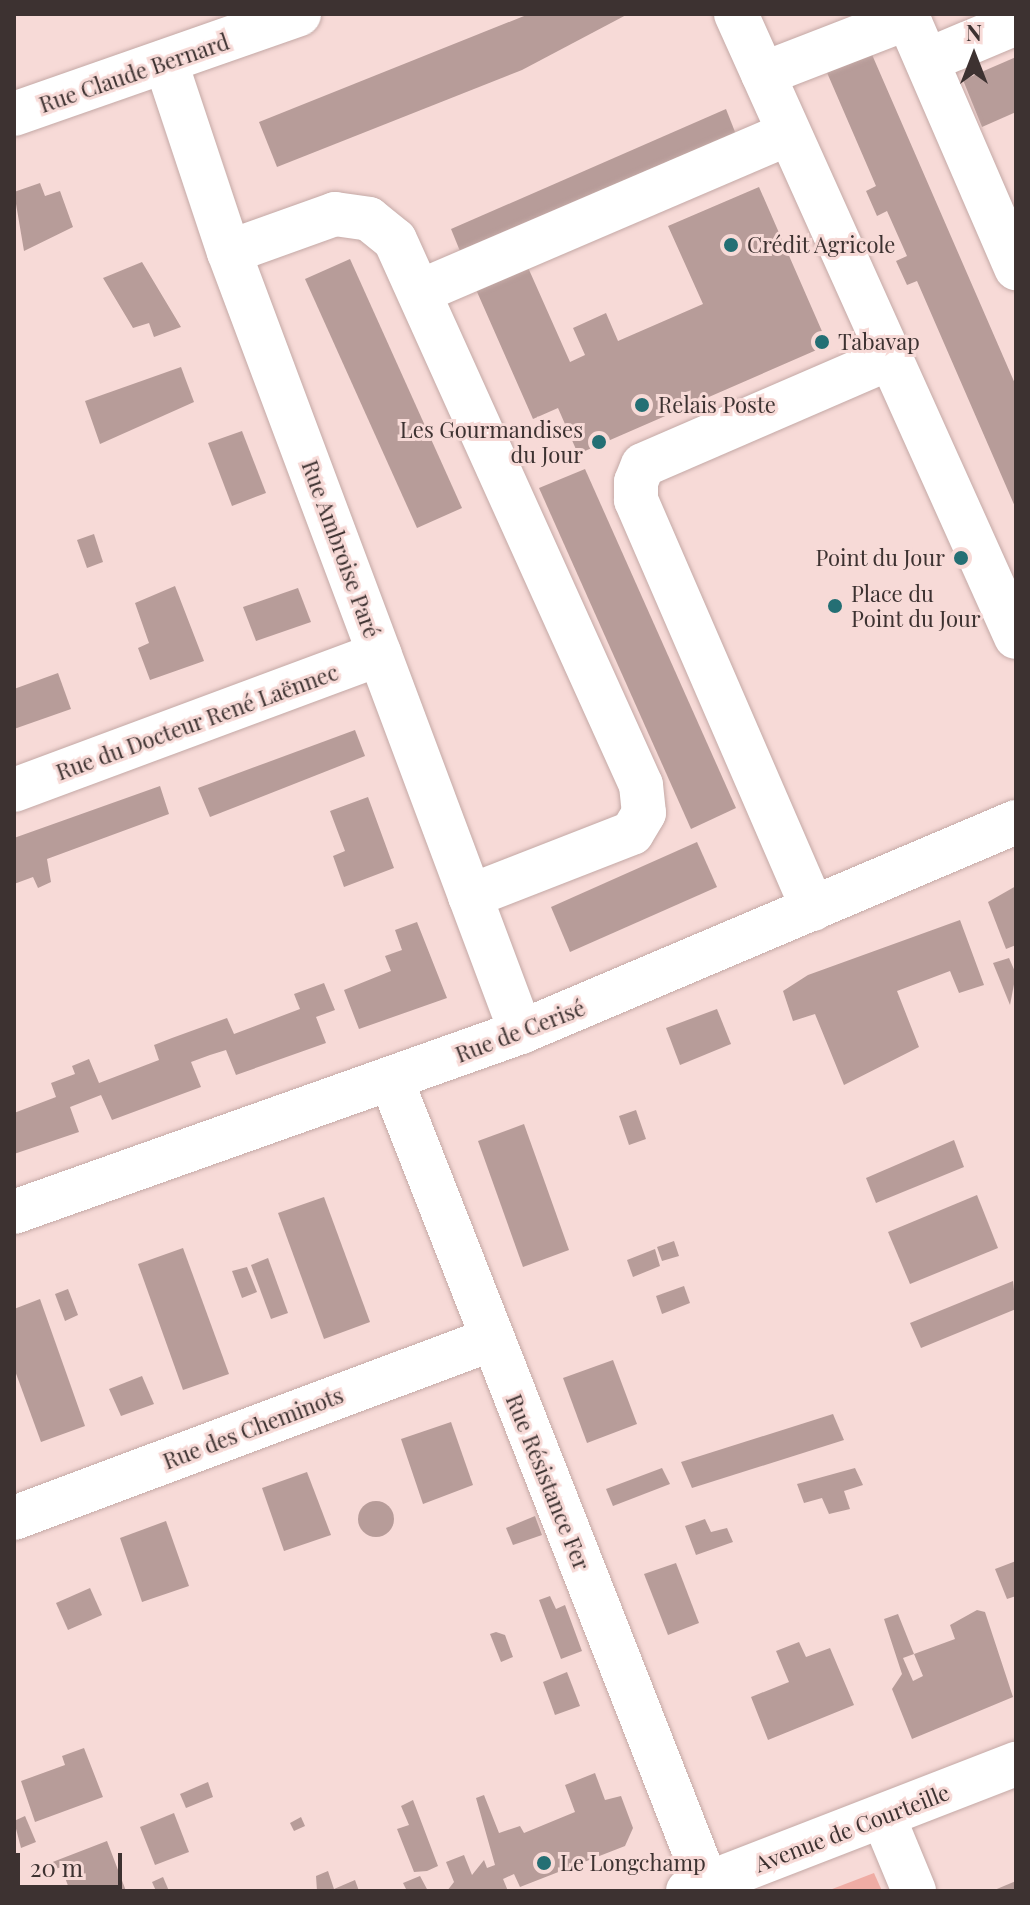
<!DOCTYPE html>
<html>
<head>
<meta charset="utf-8">
<style>
	body { margin:0 }
	#map { position:relative; width:1030px; height:1905px; overflow:hidden; background:#f7dad7; font-family:"Playfair Display",serif }
	div>[style] { position:absolute }
	[style*='--x'] { left:calc(var(--x)*1px); top:calc(var(--y)*1px); width:calc(var(--w)*1px); rotate:calc(var(--a)*1deg) }
	.green>* { inset:0; background:#efaca4 }
	.building>* { inset:0; background:#b79c99 }
	.round { border-radius:50% }
	.roads { filter:drop-shadow(0 0 2px #c4a9a6) drop-shadow(0 0 2px #c4a9a6) }
	.minor>* { height:44px; margin:-22px; padding:0 22px; transform-origin:22px; border-radius:22px; background:#fff }
	.dots>* { width:22px; height:22px; translate:-50% -50%; box-sizing:border-box; border:4px solid #f7dad7; border-radius:50% }
	span { translate:-50% -50%; white-space:nowrap; text-align:center; line-height:1.15; -webkit-text-stroke:6px #f7dad7; paint-order:stroke }
	.street-label { font-size:22px; color:#3d3231 }
	.poi-label { font-size:22px; color:#3d3231 }
	.left { translate:0 -50%; text-align:left }
	.right { translate:-100% -50%; text-align:right }
	.frame { position:absolute; inset:0; border:16px solid #3d3231; pointer-events:none }
	.north { position:absolute; left:934px; top:16px; width:80px; height:80px; -webkit-text-stroke:6px #f7dad7; paint-order:stroke; rotate:0deg; font-size:22px; font-weight:700; line-height:32px; text-align:center; color:#3d3231 }
	.north::after { content:''; display:block; margin:auto; width:28px; height:36px; background:#3d3231; clip-path:polygon(50% 0,100% 100%,50% 72%,0 100%) }
	.scale { position:absolute; left:16px; top:1853px; width:106px; height:36px; box-sizing:border-box; border:4px solid #3d3231; border-top:0; padding-left:10px; font-size:24px; line-height:28px; white-space:nowrap; color:#3d3231; -webkit-text-stroke:6px #f7dad7; paint-order:stroke }
</style>
</head>
<body>
<div id="map">
	<div class="green">
		<div style="clip-path:polygon(874px 1873px,882px 1891px,827px 1891px)"></div>
	</div>
	<div class="building">
		<div style="clip-path:polygon(529px 14px,628px 14px,522px 70px,277px 167px,259px 122px)"></div>
		<div style="clip-path:polygon(870px 50px,1016px 386px,1016px 509px,917px 281px,907px 285px,896px 261px,907px 256px,887px 211px,877px 216px,866px 191px,876px 186px,825px 68px)"></div>
		<div style="clip-path:polygon(1016px 57px,1016px 112px,982px 127px,963px 80px)"></div>
		<div style="clip-path:polygon(726px 109px,737px 137px,462px 256px,451px 229px)"></div>
		<div style="clip-path:polygon(40px 183px,45px 196px,60px 191px,73px 227px,24px 251px,14px 192px)"></div>
		<div style="clip-path:polygon(759px 187px,828px 345px,578px 454px,558px 408px,533px 419px,474px 285px,526px 263px,570px 362px,585px 355px,573px 328px,606px 313px,618px 341px,703px 304px,668px 226px)"></div>
		<div style="clip-path:polygon(350px 259px,462px 508px,417px 528px,305px 279px)"></div>
		<div style="clip-path:polygon(142px 262px,181px 327px,154px 337px,149px 323px,133px 328px,103px 278px)"></div>
		<div style="clip-path:polygon(181px 367px,194px 402px,100px 444px,85px 401px)"></div>
		<div style="clip-path:polygon(242px 431px,266px 493px,232px 506px,208px 443px)"></div>
		<div style="clip-path:polygon(585px 469px,736px 808px,691px 829px,539px 488px)"></div>
		<div style="clip-path:polygon(94px 534px,103px 562px,87px 568px,77px 540px)"></div>
		<div style="clip-path:polygon(175px 586px,204px 661px,150px 680px,138px 648px,149px 643px,135px 603px)"></div>
		<div style="clip-path:polygon(298px 588px,311px 622px,256px 641px,243px 607px)"></div>
		<div style="clip-path:polygon(58px 673px,71px 709px,14px 729px,14px 689px)"></div>
		<div style="clip-path:polygon(355px 730px,365px 756px,210px 817px,198px 788px)"></div>
		<div style="clip-path:polygon(160px 786px,169px 814px,47px 859px,51px 882px,38px 888px,33px 877px,14px 884px,14px 838px)"></div>
		<div style="clip-path:polygon(368px 797px,394px 868px,344px 887px,333px 856px,345px 851px,330px 811px)"></div>
		<div style="clip-path:polygon(697px 842px,717px 887px,570px 952px,551px 907px)"></div>
		<div style="clip-path:polygon(1016px 886px,1016px 945px,1006px 949px,988px 902px)"></div>
		<div style="clip-path:polygon(960px 920px,984px 985px,959px 993px,950px 971px,897px 991px,919px 1047px,844px 1085px,815px 1014px,793px 1021px,783px 991px,808px 975px)"></div>
		<div style="clip-path:polygon(417px 922px,447px 998px,359px 1029px,344px 990px,391px 971px,385px 956px,402px 950px,395px 930px)"></div>
		<div style="clip-path:polygon(1009px 958px,1016px 974px,1010px 1005px,993px 963px)"></div>
		<div style="clip-path:polygon(324px 983px,335px 1010px,316px 1017px,326px 1043px,236px 1075px,226px 1050px,210px 1055px,191px 1062px,201px 1087px,112px 1120px,101px 1095px,70px 1107px,79px 1132px,14px 1154px,14px 1113px,56px 1097px,51px 1083px,75px 1074px,72px 1066px,89px 1059px,99px 1083px,159px 1060px,154px 1045px,172px 1038px,227px 1018px,234px 1034px,300px 1009px,294px 994px)"></div>
		<div style="clip-path:polygon(717px 1009px,731px 1044px,680px 1065px,666px 1028px)"></div>
		<div style="clip-path:polygon(636px 1110px,646px 1139px,629px 1145px,619px 1116px)"></div>
		<div style="clip-path:polygon(524px 1124px,569px 1250px,523px 1267px,478px 1141px)"></div>
		<div style="clip-path:polygon(954px 1140px,964px 1167px,876px 1203px,866px 1178px)"></div>
		<div style="clip-path:polygon(977px 1195px,998px 1248px,910px 1284px,888px 1232px)"></div>
		<div style="clip-path:polygon(324px 1197px,370px 1322px,324px 1339px,278px 1213px)"></div>
		<div style="clip-path:polygon(674px 1241px,679px 1256px,662px 1261px,657px 1247px)"></div>
		<div style="clip-path:polygon(183px 1248px,229px 1374px,183px 1390px,138px 1264px)"></div>
		<div style="clip-path:polygon(655px 1249px,660px 1266px,633px 1277px,627px 1260px)"></div>
		<div style="clip-path:polygon(268px 1258px,288px 1313px,271px 1319px,251px 1265px)"></div>
		<div style="clip-path:polygon(247px 1267px,257px 1292px,242px 1298px,232px 1271px)"></div>
		<div style="clip-path:polygon(1013px 1281px,1016px 1309px,921px 1348px,910px 1323px)"></div>
		<div style="clip-path:polygon(684px 1286px,690px 1303px,662px 1314px,656px 1296px)"></div>
		<div style="clip-path:polygon(68px 1289px,78px 1315px,65px 1321px,55px 1294px)"></div>
		<div style="clip-path:polygon(40px 1299px,85px 1426px,41px 1442px,14px 1368px,14px 1309px)"></div>
		<div style="clip-path:polygon(613px 1360px,637px 1424px,587px 1443px,563px 1378px)"></div>
		<div style="clip-path:polygon(142px 1376px,154px 1404px,121px 1416px,109px 1389px)"></div>
		<div style="clip-path:polygon(833px 1414px,844px 1440px,692px 1488px,681px 1462px)"></div>
		<div style="clip-path:polygon(451px 1422px,473px 1485px,423px 1504px,401px 1439px)"></div>
		<div style="clip-path:polygon(662px 1468px,670px 1484px,613px 1506px,606px 1489px)"></div>
		<div style="clip-path:polygon(855px 1468px,863px 1485px,844px 1491px,850px 1509px,829px 1514px,822px 1498px,804px 1503px,797px 1484px)"></div>
		<div style="clip-path:polygon(307px 1472px,331px 1535px,284px 1551px,262px 1488px)"></div>
		<div class="round" style="left:358px;top:1501px;width:36px;height:36px"></div>
		<div style="clip-path:polygon(535px 1516px,542px 1535px,513px 1545px,506px 1528px)"></div>
		<div style="clip-path:polygon(705px 1519px,711px 1532px,727px 1528px,733px 1542px,696px 1555px,685px 1526px)"></div>
		<div style="clip-path:polygon(166px 1521px,189px 1586px,142px 1602px,120px 1538px)"></div>
		<div style="clip-path:polygon(1016px 1561px,1016px 1596px,1007px 1599px,995px 1569px)"></div>
		<div style="clip-path:polygon(676px 1563px,699px 1623px,668px 1635px,644px 1574px)"></div>
		<div style="clip-path:polygon(90px 1588px,102px 1615px,68px 1630px,56px 1603px)"></div>
		<div style="clip-path:polygon(550px 1596px,556px 1609px,565px 1605px,582px 1651px,561px 1659px,539px 1600px)"></div>
		<div style="clip-path:polygon(977px 1610px,985px 1612px,1013px 1697px,912px 1739px,892px 1689px,902px 1674px,884px 1619px,898px 1614px,914px 1654px,903px 1658px,913px 1681px,923px 1676px,914px 1654px,955px 1639px,950px 1625px)"></div>
		<div style="clip-path:polygon(496px 1632px,505px 1635px,513px 1657px,501px 1662px,490px 1634px)"></div>
		<div style="clip-path:polygon(799px 1642px,806px 1657px,830px 1648px,854px 1705px,768px 1740px,751px 1697px,789px 1682px,776px 1651px)"></div>
		<div style="clip-path:polygon(567px 1672px,580px 1706px,555px 1715px,543px 1682px)"></div>
		<div style="clip-path:polygon(84px 1748px,103px 1797px,35px 1822px,21px 1781px,65px 1765px,62px 1756px)"></div>
		<div style="clip-path:polygon(595px 1773px,605px 1800px,621px 1796px,633px 1828px,625px 1846px,520px 1887px,514px 1874px,503px 1879px,508px 1891px,447px 1891px,454px 1882px,446px 1862px,464px 1855px,472px 1875px,484px 1860px,487px 1868px,495px 1865px,476px 1798px,484px 1795px,499px 1833px,520px 1826px,524px 1833px,575px 1812px,565px 1785px)"></div>
		<div style="clip-path:polygon(208px 1782px,213px 1797px,186px 1808px,180px 1794px)"></div>
		<div style="clip-path:polygon(413px 1800px,438px 1866px,427px 1871px,414px 1872px,397px 1829px,409px 1825px,401px 1806px)"></div>
		<div style="clip-path:polygon(174px 1813px,189px 1852px,155px 1865px,140px 1827px)"></div>
		<div style="clip-path:polygon(25px 1816px,36px 1842px,21px 1848px,14px 1821px)"></div>
		<div style="clip-path:polygon(301px 1817px,305px 1826px,294px 1831px,290px 1823px)"></div>
		<div style="clip-path:polygon(107px 1841px,126px 1891px,70px 1891px,61px 1867px,53px 1870px,50px 1863px)"></div>
		<div style="clip-path:polygon(328px 1871px,334px 1889px,355px 1880px,359px 1891px,317px 1891px,316px 1876px)"></div>
		<div style="clip-path:polygon(420px 1876px,428px 1891px,407px 1891px,403px 1883px)"></div>
		<div style="clip-path:polygon(163px 1877px,169px 1891px,156px 1891px,152px 1882px)"></div>
		<div style="clip-path:polygon(1016px 1881px,1016px 1891px,992px 1891px)"></div>
	</div>
	<div class="roads">
		<div class="minor">
			<div style="--x:736;--y:14;--w:683;--a:65.8"></div>
			<div style="--x:928;--y:60;--w:95;--a:-22.8"></div>
			<div style="--x:166;--y:63;--w:199;--a:71.6"></div>
			<div style="--x:229;--y:252;--w:833;--a:69.48"></div>
			<div style="--x:763;--y:74;--w:144;--a:-21.2"></div>
			<div style="--x:897;--y:22;--w:14;--a:12"></div>
			<div style="--x:911;--y:25;--w:265;--a:66.6"></div>
			<div style="--x:14;--y:114;--w:302;--a:-19.3"></div>
			<div style="--x:229;--y:252;--w:113;--a:-19.7"></div>
			<div style="--x:335;--y:214;--w:34;--a:8"></div>
			<div style="--x:369;--y:219;--w:33;--a:39"></div>
			<div style="--x:395;--y:240;--w:598;--a:65.71"></div>
			<div style="--x:641;--y:785;--w:28;--a:84"></div>
			<div style="--x:644;--y:813;--w:23;--a:121"></div>
			<div style="--x:632;--y:833;--w:174;--a:158.7"></div>
			<div style="--x:421;--y:291;--w:400;--a:-23.2"></div>
			<div style="--x:14;--y:790;--w:390;--a:-20.4"></div>
			<div style="--x:813;--y:909;--w:446;--a:-113.4"></div>
			<div style="--x:636;--y:500;--w:18;--a:-90"></div>
			<div style="--x:636;--y:482;--w:18;--a:-68"></div>
			<div style="--x:643;--y:465;--w:269;--a:-23.4"></div>
			<div style="--x:391;--y:1079;--w:865;--a:68.57"></div>
			<div style="--x:14;--y:1212;--w:538;--a:-19.55"></div>
			<div style="--x:521;--y:1032;--w:538;--a:-22.99"></div>
			<div style="--x:14;--y:1518;--w:510;--a:-20.53"></div>
			<div style="--x:883;--y:1816;--w:81;--a:67.5"></div>
			<div style="--x:688;--y:1891;--w:352;--a:-21.2"></div>
		</div>
	</div>
	<div class="dots">
		<div style="left:731px;top:245px;background:#246f74"></div>
		<div style="left:822px;top:342px;background:#246f74"></div>
		<div style="left:642px;top:405px;background:#246f74"></div>
		<div style="left:599px;top:442px;background:#246f74"></div>
		<div style="left:961px;top:558px;background:#246f74"></div>
		<div style="left:835px;top:606px;background:#246f74"></div>
		<div style="left:544px;top:1863px;background:#246f74"></div>
	</div>
	<div class="street-label">
		<span style="left:134px;top:73px;rotate:-19deg">Rue Claude Bernard</span>
		<span style="left:341px;top:549px;rotate:70deg">Rue Ambroise Paré</span>
		<span style="left:197px;top:722px;rotate:-20deg">Rue du Docteur René Laënnec</span>
		<span style="left:520px;top:1031px;rotate:-21deg">Rue de Cerisé</span>
		<span style="left:253px;top:1428px;rotate:-21deg">Rue des Cheminots</span>
		<span style="left:548px;top:1482px;rotate:68deg">Rue Résistance Fer</span>
		<span style="left:852px;top:1828px;rotate:-21deg">Avenue de Courteille</span>
	</div>
	<div class="poi-label">
		<span class="left" style="left:747px;top:245px">Crédit Agricole</span>
		<span class="left" style="left:838px;top:342px">Tabavap</span>
		<span class="left" style="left:658px;top:405px">Relais Poste</span>
		<span class="right" style="left:583px;top:442px">Les Gourmandises<br>du Jour</span>
		<span class="right" style="left:945px;top:558px">Point du Jour</span>
		<span class="left" style="left:851px;top:606px">Place du<br>Point du Jour</span>
		<span class="left" style="left:560px;top:1863px">Le Longchamp</span>
	</div>
	<div class="frame"></div>
	<div class="north">N</div>
	<div class="scale">20 m</div>
</div>
</body>
</html>
